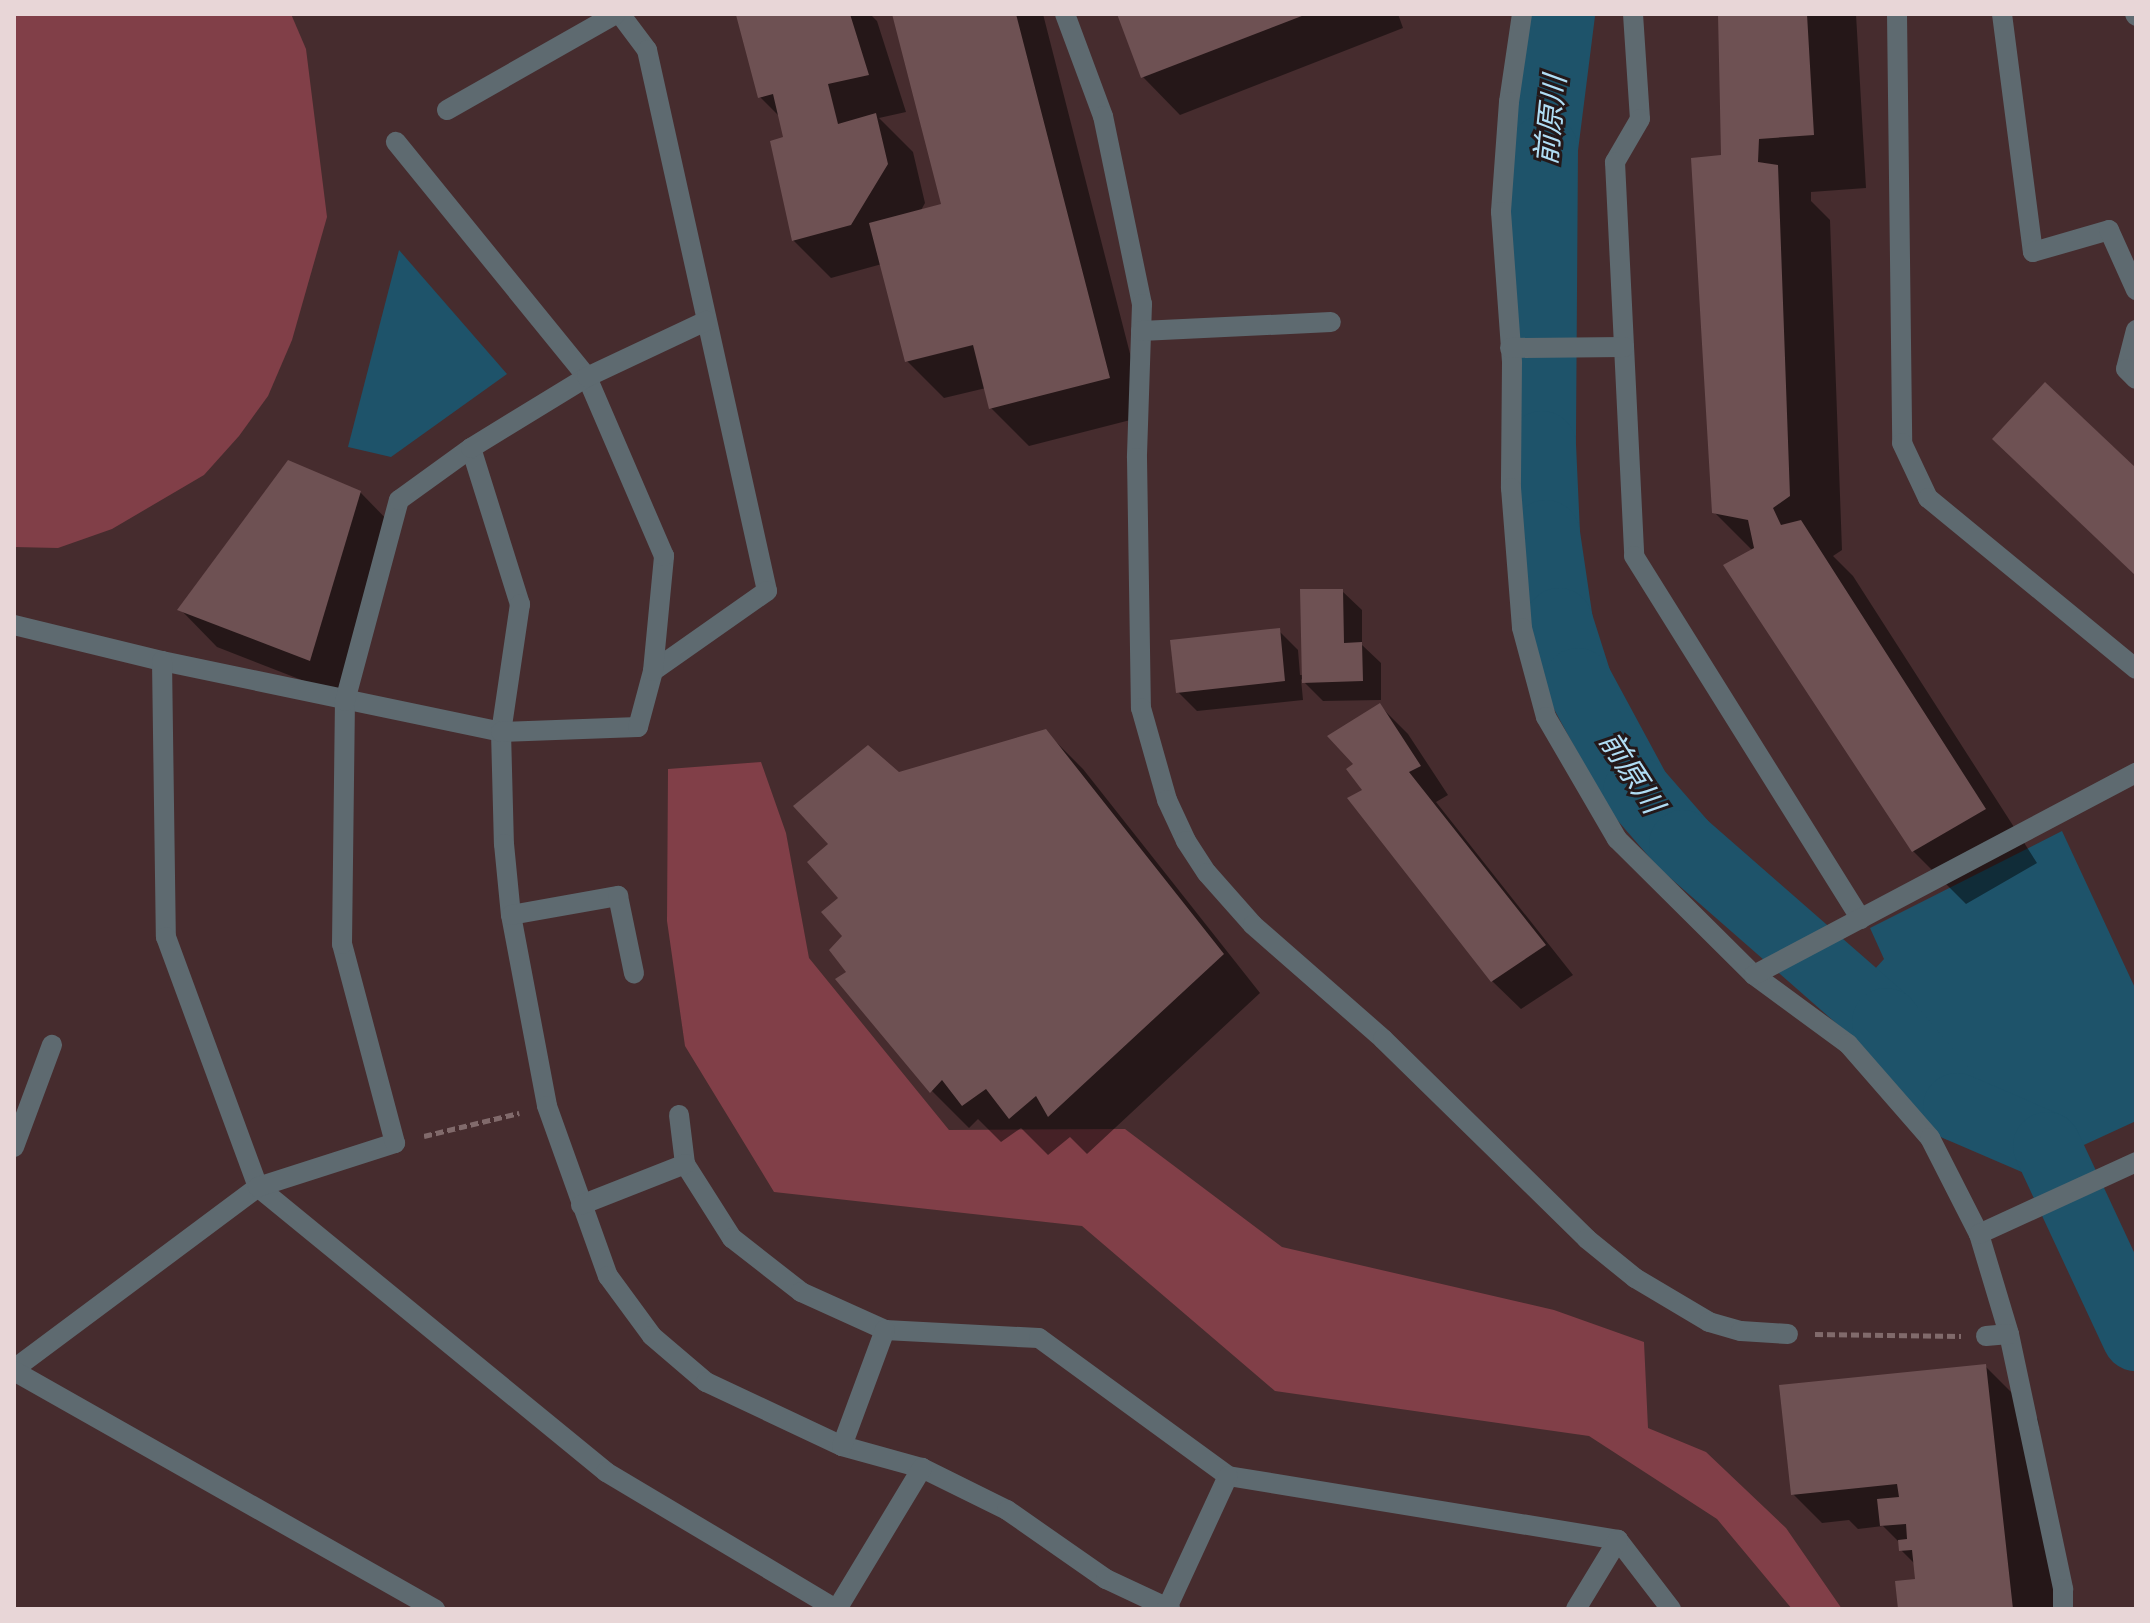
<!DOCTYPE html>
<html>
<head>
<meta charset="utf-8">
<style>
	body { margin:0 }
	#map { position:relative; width:2150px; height:1623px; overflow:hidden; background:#462c2e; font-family:Ubuntu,"Noto Sans JP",sans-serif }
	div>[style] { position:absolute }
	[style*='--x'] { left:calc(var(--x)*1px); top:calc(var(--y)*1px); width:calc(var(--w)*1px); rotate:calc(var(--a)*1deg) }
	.green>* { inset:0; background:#813f48 }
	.water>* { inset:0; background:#1e536a }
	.shadow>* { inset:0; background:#0007 }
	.river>* { height:68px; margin:-34px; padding:0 34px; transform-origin:34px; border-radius:34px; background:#1e536a }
	.building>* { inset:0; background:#6e5153 }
	.path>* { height:5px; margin-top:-2.5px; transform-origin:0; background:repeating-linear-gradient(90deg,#816a6b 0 8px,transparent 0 12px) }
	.minor>* { height:20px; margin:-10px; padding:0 10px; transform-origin:10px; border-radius:10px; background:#5e6a70 }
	span { translate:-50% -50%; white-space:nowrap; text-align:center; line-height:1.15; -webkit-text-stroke:6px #241819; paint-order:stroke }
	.water-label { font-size:30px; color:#b0ddf4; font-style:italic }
	.frame { position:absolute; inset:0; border:16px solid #e8d6d7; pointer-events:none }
</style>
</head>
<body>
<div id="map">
	<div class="green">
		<div style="clip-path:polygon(14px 14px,291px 14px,306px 49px,327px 217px,292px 340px,268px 396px,239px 436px,204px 475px,112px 529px,58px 548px,14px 547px)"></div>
		<div style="clip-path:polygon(761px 762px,786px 833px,809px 958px,949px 1130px,1125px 1129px,1282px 1247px,1554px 1310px,1644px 1342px,1648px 1428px,1706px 1452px,1786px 1528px,1842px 1609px,1792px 1609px,1717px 1519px,1589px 1436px,1275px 1391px,1082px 1226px,774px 1192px,685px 1046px,667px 921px,668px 769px)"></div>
	</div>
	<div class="water">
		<div style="clip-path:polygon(399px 250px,507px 374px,391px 457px,348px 447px)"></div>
		<div style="clip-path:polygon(2062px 831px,2136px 990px,2136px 1121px,2073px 1150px,2060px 1126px,2041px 1112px,1957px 1078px,1862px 983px,1884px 959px,1870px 928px)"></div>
	</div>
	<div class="shadow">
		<div style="clip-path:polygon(745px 14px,870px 14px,877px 21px,906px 112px,879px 118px,913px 152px,925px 203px,920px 212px,943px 205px,894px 14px,1043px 14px,1146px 416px,1029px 446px,991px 408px,986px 388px,944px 398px,907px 361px,882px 264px,831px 278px,793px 240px,785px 139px,780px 117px,760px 97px,738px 16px)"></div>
		<div style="clip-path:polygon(1119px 14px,1398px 14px,1403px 28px,1180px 115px,1143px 77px)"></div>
		<div style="clip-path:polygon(1720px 14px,1856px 14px,1866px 188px,1811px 192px,1811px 201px,1830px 220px,1842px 550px,1833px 556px,1853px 576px,2037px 863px,1966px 904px,1913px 851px,1753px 551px,1714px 512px,1723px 156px)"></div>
		<div style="clip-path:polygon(360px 492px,397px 530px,348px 698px,217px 647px,180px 609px)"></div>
		<div style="clip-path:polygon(1342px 591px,1362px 610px,1362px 645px,1381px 663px,1381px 700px,1323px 701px,1301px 679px,1303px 700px,1197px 711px,1178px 692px,1279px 631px,1298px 650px,1300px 675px,1304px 675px)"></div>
		<div style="clip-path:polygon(1380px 706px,1408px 734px,1448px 795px,1436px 802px,1573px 975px,1521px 1009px,1492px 981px,1365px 791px,1356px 764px)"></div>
		<div style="clip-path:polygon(1045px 731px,1083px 769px,1260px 993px,1087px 1154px,1070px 1137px,1048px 1155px,1021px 1128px,1001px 1142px,978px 1119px,969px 1128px,932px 1091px,838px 980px,848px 973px,841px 898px,898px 774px)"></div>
		<div style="clip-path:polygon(1985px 1366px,2038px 1419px,2059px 1609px,1900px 1609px,1917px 1581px,1915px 1564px,1901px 1550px,1901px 1544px,1883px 1526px,1858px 1529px,1849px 1520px,1822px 1523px,1793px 1494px)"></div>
	</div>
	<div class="river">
		<div style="--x:1561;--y:14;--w:136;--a:97.2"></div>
		<div style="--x:1544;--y:149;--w:296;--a:90.4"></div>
		<div style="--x:1542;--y:445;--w:89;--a:87.4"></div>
		<div style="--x:1546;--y:534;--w:89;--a:81.6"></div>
		<div style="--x:1559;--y:622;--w:63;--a:72.4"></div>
		<div style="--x:1578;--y:682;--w:124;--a:61.6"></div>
		<div style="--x:1637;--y:791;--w:70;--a:49"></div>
		<div style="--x:1683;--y:844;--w:270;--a:41.2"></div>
		<div style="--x:1886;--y:1022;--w:111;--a:50.1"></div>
		<div style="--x:1957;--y:1107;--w:98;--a:23.4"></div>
		<div style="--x:2047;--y:1146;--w:211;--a:65"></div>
	</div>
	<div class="building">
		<div style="clip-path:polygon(850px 14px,869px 75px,828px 84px,838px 124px,876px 113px,888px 164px,851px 225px,792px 241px,770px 141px,783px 137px,773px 94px,758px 98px,736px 15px)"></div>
		<div style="clip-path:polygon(892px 14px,1016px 14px,1110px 378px,989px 409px,973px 345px,905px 362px,869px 223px,941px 204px)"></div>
		<div style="clip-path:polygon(1117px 14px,1307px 14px,1141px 78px)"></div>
		<div style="clip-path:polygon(1718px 14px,1807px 14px,1814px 135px,1759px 139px,1758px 162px,1778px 165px,1790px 496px,1773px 508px,1781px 525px,1801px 520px,1986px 809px,1912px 852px,1723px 565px,1754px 548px,1748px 520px,1712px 513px,1691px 158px,1721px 155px)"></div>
		<div style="clip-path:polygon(2045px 382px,2136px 468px,2136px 576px,1992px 439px)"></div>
		<div style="clip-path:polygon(288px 460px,361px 491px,310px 661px,177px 610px)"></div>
		<div style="clip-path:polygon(1300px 589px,1343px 589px,1344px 643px,1362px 642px,1363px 681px,1302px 683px)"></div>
		<div style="clip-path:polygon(1280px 628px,1285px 681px,1176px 693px,1170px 640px)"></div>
		<div style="clip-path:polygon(1380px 703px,1421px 766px,1409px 772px,1546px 945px,1491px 982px,1347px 798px,1362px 790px,1346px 769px,1353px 764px,1327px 736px)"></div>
		<div style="clip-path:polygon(1046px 729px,1224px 954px,1048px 1117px,1036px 1096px,1009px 1119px,986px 1089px,962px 1106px,942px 1080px,930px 1093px,835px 979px,846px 972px,829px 950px,842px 936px,821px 912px,838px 898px,807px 862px,828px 844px,793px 806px,868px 745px,899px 772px)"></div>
		<div style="clip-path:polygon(1986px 1364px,2013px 1609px,1898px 1609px,1895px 1581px,1915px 1579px,1912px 1550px,1899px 1551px,1898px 1540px,1907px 1539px,1906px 1524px,1880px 1526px,1877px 1499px,1899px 1497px,1897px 1484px,1791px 1495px,1779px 1385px)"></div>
	</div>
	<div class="path">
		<div style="--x:424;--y:1136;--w:98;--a:-13.6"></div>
		<div style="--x:1815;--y:1334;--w:146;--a:0.8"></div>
	</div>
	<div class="minor">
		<div style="--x:620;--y:14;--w:45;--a:53.1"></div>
		<div style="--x:647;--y:50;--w:554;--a:77.49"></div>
		<div style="--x:767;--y:591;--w:139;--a:144.9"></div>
		<div style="--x:1065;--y:14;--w:109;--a:69.6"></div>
		<div style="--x:1103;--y:116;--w:192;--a:78.3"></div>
		<div style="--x:1142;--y:304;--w:154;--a:91.9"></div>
		<div style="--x:1137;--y:458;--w:250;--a:89.1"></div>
		<div style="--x:1141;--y:708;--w:96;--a:74.2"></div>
		<div style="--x:1167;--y:800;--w:45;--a:65.1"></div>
		<div style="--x:1186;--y:841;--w:38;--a:57"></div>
		<div style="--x:1207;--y:873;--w:69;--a:48.5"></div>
		<div style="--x:1253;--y:925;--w:173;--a:41.2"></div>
		<div style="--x:1383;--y:1039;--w:286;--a:44.4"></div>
		<div style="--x:1587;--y:1239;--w:62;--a:39.1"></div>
		<div style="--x:1635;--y:1278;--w:86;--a:30.7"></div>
		<div style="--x:1709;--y:1322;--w:33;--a:16"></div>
		<div style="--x:1741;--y:1331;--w:47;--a:3.7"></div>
		<div style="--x:1522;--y:14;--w:89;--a:98.4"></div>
		<div style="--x:1509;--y:102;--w:110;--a:94.2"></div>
		<div style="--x:1501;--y:212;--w:151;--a:85.8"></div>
		<div style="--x:1512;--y:363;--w:125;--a:90.5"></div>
		<div style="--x:1511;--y:488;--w:140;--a:85.5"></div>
		<div style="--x:1522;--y:628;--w:92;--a:74.9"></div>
		<div style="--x:1546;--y:717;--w:141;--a:59.8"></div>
		<div style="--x:1617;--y:839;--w:193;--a:44.8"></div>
		<div style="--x:1754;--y:975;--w:117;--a:36.3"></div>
		<div style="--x:1848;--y:1044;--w:125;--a:48.9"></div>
		<div style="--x:1930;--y:1138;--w:108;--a:63"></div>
		<div style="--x:1979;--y:1234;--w:104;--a:73.3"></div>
		<div style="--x:2009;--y:1334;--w:261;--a:78"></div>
		<div style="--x:2063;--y:1589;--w:20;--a:90"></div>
		<div style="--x:1633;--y:14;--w:105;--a:86.2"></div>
		<div style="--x:1640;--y:119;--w:50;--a:120.2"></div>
		<div style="--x:1615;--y:162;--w:394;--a:87.2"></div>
		<div style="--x:1634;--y:556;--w:428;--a:58"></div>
		<div style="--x:1897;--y:14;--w:429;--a:89.3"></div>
		<div style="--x:1902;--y:443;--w:61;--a:64.7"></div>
		<div style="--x:1928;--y:498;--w:269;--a:39.4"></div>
		<div style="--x:2002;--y:14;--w:240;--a:82.6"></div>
		<div style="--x:2033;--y:252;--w:79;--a:-16.1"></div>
		<div style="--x:2109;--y:230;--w:66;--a:65.8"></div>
		<div style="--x:2135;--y:14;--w:2;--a:63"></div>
		<div style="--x:447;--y:110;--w:194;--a:-29.6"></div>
		<div style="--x:2136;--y:330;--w:40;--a:104.4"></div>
		<div style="--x:2126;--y:369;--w:14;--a:45"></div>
		<div style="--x:1141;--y:331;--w:190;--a:-2.7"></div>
		<div style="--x:1510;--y:348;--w:114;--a:-0.5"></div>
		<div style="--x:471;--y:448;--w:164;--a:72.6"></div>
		<div style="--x:520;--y:604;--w:129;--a:98.4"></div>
		<div style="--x:501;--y:732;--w:112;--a:88.5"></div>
		<div style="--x:504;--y:844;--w:71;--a:84.4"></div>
		<div style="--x:511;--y:915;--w:194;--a:79.3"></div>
		<div style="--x:547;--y:1106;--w:181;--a:70.3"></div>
		<div style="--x:608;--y:1276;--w:74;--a:53.7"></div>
		<div style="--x:652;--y:1336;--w:71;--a:40.4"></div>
		<div style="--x:706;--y:1382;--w:150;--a:25.2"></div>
		<div style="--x:842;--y:1446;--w:83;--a:15.4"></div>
		<div style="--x:922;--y:1468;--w:95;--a:26.3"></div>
		<div style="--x:1007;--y:1510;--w:121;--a:34.9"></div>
		<div style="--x:1106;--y:1579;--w:71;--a:25.1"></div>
		<div style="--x:14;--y:625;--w:152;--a:13.7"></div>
		<div style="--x:162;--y:661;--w:346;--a:11.8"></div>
		<div style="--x:501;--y:732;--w:137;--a:-2.1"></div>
		<div style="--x:638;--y:727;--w:58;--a:-75"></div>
		<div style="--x:653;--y:671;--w:116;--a:-84.5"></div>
		<div style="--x:664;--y:556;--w:195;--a:-113.3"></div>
		<div style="--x:587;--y:377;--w:303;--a:-129.1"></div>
		<div style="--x:162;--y:661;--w:276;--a:89.2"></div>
		<div style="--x:166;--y:937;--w:266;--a:69.8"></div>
		<div style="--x:258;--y:1187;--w:450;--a:39.3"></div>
		<div style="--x:606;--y:1472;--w:268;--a:30.8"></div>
		<div style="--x:511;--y:915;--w:109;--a:-10.1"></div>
		<div style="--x:618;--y:896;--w:79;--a:78.3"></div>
		<div style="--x:1754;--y:975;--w:432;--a:-27.9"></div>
		<div style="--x:679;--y:1115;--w:49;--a:83"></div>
		<div style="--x:685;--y:1164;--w:88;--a:57.6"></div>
		<div style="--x:732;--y:1238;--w:88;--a:38"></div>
		<div style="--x:801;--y:1292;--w:92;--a:24.3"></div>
		<div style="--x:885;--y:1330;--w:154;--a:3"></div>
		<div style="--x:1039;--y:1338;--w:234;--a:36.1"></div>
		<div style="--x:1228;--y:1476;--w:395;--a:9.3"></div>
		<div style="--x:1618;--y:1540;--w:87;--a:52.5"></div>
		<div style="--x:14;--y:1147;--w:109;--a:-69.6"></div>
		<div style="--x:581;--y:1205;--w:112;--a:-21.5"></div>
		<div style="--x:1979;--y:1234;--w:173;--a:-24.6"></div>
		<div style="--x:1986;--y:1336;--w:23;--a:-5"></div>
		<div style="--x:14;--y:1369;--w:304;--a:-36.7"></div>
		<div style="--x:258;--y:1187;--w:144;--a:-17.8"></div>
		<div style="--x:395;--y:1143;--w:206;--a:-104.9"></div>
		<div style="--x:342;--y:944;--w:243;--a:-89.3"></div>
		<div style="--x:345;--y:701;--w:208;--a:-75"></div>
		<div style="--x:399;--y:500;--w:89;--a:-35.8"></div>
		<div style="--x:471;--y:448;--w:136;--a:-31.5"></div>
		<div style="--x:587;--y:377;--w:132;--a:-25.2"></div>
		<div style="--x:14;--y:1371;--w:484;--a:29.5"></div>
		<div style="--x:842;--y:1446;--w:124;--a:-69.7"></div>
		<div style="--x:1167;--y:1608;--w:145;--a:-65.2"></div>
		<div style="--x:837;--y:1609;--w:165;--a:-58.9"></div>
		<div style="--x:1576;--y:1609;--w:81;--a:-58.7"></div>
	</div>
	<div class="water-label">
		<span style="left:1550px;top:120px;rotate:-84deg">前原川</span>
		<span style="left:1632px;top:772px;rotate:57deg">前原川</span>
	</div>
	<div class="frame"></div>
</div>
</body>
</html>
